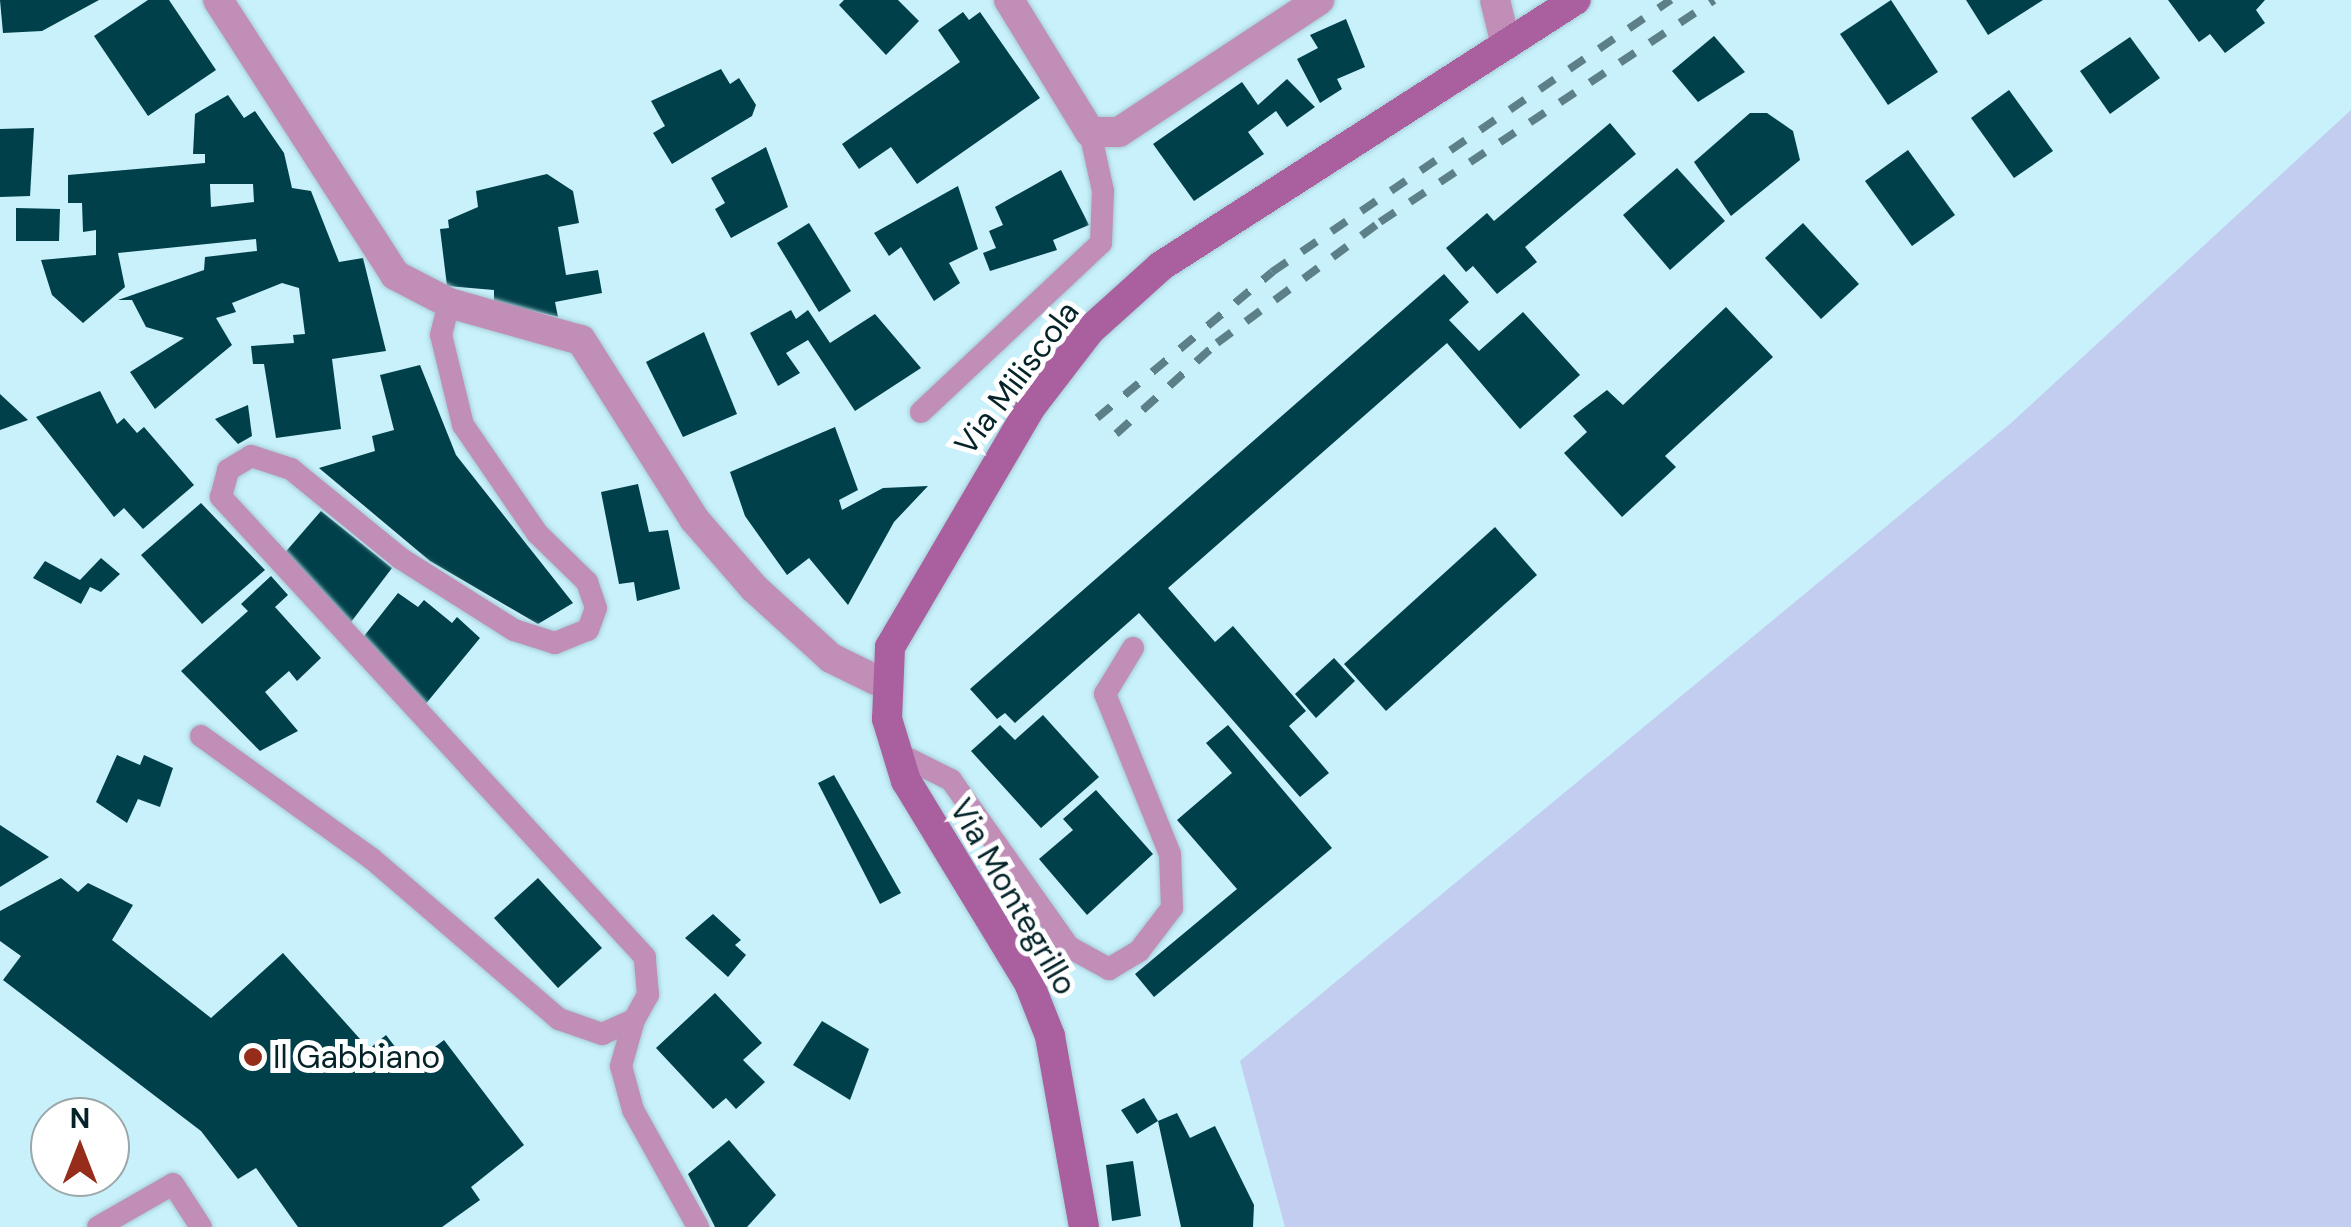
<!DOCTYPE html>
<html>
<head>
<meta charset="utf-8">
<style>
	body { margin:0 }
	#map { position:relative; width:2351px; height:1227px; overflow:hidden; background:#c8f1fb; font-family:"DM Sans",sans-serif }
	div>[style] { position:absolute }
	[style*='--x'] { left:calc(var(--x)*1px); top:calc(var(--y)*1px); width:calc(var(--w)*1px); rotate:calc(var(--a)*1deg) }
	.water>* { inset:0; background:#c2cdf0 }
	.building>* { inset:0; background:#00404a }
	.roads { filter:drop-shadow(0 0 2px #a5ccd5) drop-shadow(0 0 2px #a5ccd5) }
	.lane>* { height:22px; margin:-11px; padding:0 11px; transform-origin:11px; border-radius:11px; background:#c18eb8 }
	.street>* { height:30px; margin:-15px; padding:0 15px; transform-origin:15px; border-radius:15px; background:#c18eb8 }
	.secondary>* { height:30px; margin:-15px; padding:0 15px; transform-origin:15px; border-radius:15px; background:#aa5f9f }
	.rail>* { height:8px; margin-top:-4px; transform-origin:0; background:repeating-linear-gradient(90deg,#5d8088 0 18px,transparent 0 36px) }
	.dots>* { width:28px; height:28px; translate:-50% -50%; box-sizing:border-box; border:5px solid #fff; border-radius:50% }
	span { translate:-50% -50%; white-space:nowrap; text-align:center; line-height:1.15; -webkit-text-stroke:10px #fff; paint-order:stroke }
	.street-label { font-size:32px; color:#042329 }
	.poi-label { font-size:32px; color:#042329 }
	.left { translate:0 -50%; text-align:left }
	.north { position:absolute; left:30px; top:1097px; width:100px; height:100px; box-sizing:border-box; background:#fff; border:2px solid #9ba7a9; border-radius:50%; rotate:0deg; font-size:28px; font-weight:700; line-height:40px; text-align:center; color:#042329 }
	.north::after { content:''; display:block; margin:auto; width:35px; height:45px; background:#962d1a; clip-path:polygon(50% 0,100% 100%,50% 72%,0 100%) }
</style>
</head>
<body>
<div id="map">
	<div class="water">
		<div style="clip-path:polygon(2351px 110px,2351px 1227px,1285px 1227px,1240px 1061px,2010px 424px)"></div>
	</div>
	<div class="building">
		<div style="clip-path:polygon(0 0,99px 0,42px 31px,3px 33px)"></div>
		<div style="clip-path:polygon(148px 0,169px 0,216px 70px,148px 116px,94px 36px)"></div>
		<div style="clip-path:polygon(844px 0,898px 0,919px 21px,886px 55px,839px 5px)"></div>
		<div style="clip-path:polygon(1891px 0,1938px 72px,1888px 105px,1840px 34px)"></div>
		<div style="clip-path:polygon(1966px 0,2043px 0,1988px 35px)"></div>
		<div style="clip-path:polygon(2168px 0,2265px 0,2256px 10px,2265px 23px,2225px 53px,2210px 34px,2199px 42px)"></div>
		<div style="clip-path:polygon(963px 12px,969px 20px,980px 12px,1040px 98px,917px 184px,891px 147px,859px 169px,842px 144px,960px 62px,938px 30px)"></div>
		<div style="clip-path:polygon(1346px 19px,1365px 67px,1337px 79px,1342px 89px,1320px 103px,1297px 59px,1318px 48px,1310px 35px)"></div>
		<div style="clip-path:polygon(1714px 36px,1745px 72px,1698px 102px,1672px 71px)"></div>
		<div style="clip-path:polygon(2130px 37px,2160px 78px,2110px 114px,2080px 71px)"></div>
		<div style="clip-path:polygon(721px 69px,730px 84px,739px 78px,756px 105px,752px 116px,672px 164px,653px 133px,665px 126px,651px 101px)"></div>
		<div style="clip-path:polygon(1287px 79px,1315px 107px,1287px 127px,1276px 111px,1248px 132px,1264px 154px,1194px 201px,1153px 144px,1242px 82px,1258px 105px)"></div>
		<div style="clip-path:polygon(2009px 90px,2053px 151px,2014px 178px,1971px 118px)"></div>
		<div style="clip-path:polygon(evenodd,228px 95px,244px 118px,255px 111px,284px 153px,292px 188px,311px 191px,339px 262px,363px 258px,386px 351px,332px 359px,341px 429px,276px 438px,264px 364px,253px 364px,251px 346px,294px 343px,293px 335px,305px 334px,299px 288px,282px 283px,232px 303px,236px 312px,216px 318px,232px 345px,155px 409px,130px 372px,184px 338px,146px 327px,132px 300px,118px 300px,204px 270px,205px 257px,257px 251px,256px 239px,118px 253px,125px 287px,83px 323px,52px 295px,41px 260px,96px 255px,96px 230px,83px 232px,82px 203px,68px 203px,68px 175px,205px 163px,205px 154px,193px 154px,195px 114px,228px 95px,210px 184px,253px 184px,254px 202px,211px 207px,210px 184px)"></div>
		<div style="clip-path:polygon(1750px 113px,1767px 113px,1793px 131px,1800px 160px,1731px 216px,1694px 162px)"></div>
		<div style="clip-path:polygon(1610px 123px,1636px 154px,1525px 247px,1537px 262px,1497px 294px,1473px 266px,1466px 272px,1446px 248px,1487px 213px,1494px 221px)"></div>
		<div style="clip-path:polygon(34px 128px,30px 196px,0 197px,0 129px)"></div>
		<div style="clip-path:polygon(766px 147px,788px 207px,731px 238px,715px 209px,725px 203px,711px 178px)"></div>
		<div style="clip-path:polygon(1908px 150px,1955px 215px,1912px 246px,1865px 181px)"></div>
		<div style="clip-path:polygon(1677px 168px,1725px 221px,1670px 270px,1623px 215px)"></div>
		<div style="clip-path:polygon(1061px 170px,1089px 225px,1053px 240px,1057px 250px,990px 271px,983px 253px,996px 248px,989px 231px,1003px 225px,995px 207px)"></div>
		<div style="clip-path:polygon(547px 174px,573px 191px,579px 223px,558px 227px,566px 275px,598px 270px,602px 293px,555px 302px,558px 317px,494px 302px,494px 290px,447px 286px,440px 229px,449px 228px,448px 220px,478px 207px,476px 191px)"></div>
		<div style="clip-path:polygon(958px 186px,978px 249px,949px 263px,960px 283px,934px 301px,901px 247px,889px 256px,874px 233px)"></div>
		<div style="clip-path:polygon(16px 208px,60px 209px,59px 241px,16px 241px)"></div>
		<div style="clip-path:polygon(809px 223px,851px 291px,819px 312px,777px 243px)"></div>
		<div style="clip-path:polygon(1803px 223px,1859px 284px,1821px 319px,1765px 258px)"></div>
		<div style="clip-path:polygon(1444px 274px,1469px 302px,1449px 320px,1479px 351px,1523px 312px,1580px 375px,1520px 429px,1447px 343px,1168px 588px,1215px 642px,1233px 626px,1306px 711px,1289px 726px,1329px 773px,1300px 797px,1139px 613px,1015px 723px,1005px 713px,997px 719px,970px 689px)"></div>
		<div style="clip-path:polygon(1726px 307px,1773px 357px,1665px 456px,1676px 467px,1622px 517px,1564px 453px,1587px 432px,1573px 416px,1607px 390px,1623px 405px)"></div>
		<div style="clip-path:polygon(791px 310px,796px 319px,808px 310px,830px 343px,875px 314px,921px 368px,855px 411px,808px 340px,786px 353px,800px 373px,778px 386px,750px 333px)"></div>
		<div style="clip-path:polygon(704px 332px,737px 414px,683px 437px,646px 362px)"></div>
		<div style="clip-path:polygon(420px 365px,456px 455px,573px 603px,538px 624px,430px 561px,319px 468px,375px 451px,372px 436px,394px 430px,380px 375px)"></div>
		<div style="clip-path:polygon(100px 391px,117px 424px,124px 418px,137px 433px,144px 427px,194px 485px,143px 529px,124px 508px,114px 517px,36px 417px)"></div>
		<div style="clip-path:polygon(0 394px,28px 420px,0 430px)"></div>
		<div style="clip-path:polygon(248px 405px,252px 436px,238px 444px,215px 419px)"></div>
		<div style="clip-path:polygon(835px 427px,858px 490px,839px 500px,842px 510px,883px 488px,928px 486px,894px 522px,848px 605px,809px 558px,787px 575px,745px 516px,730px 472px)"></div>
		<div style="clip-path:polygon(638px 484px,649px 532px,668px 530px,680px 589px,637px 601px,634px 582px,619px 584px,601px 492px)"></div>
		<div style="clip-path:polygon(201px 503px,265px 570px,202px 624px,141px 555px)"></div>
		<div style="clip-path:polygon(321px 511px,392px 568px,348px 626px,282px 556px)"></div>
		<div style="clip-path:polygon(1495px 527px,1537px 575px,1386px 711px,1344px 664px)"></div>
		<div style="clip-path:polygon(101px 558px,120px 574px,101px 592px,90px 587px,81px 604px,33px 578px,45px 561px,80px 580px)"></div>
		<div style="clip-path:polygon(271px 576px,288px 595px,275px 607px,321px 658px,297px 681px,289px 671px,265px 692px,298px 731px,260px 751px,181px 671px,248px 611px,241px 604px)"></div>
		<div style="clip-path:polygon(398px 593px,418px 607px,424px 600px,452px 623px,457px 617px,480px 638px,424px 706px,361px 640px)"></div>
		<div style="clip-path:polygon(1334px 658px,1355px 681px,1316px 718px,1295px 694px)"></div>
		<div style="clip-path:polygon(1043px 715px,1099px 777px,1041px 828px,971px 751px,1000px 725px,1015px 740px)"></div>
		<div style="clip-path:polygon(1228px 725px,1332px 848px,1154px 997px,1135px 974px,1237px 889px,1177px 820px,1232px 773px,1206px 743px)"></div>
		<div style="clip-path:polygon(117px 755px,140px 765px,144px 755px,173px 768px,160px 807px,138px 799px,127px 823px,96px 802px)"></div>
		<div style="clip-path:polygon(834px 775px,901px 893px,880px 904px,818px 783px)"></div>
		<div style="clip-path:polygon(1096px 790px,1153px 854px,1087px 915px,1039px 859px,1073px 830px,1063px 819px)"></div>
		<div style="clip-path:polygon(0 825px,49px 857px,0 887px)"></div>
		<div style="clip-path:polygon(61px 878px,78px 892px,88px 883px,133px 905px,112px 940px,211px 1018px,283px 953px,369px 1049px,386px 1035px,410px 1066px,444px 1040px,524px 1145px,471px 1187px,480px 1200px,442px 1227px,298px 1227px,256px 1168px,238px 1179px,201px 1131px,3px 980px,21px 956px,0 941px,0 911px)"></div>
		<div style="clip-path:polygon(538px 878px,602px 948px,558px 988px,494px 918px)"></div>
		<div style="clip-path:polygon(713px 914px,741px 940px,735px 945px,746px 955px,728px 977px,685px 938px)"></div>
		<div style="clip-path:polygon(715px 993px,762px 1043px,743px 1060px,765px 1082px,736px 1109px,726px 1098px,713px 1109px,656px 1048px)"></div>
		<div style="clip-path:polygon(822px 1021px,869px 1049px,850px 1100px,793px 1065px)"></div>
		<div style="clip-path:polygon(1144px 1098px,1158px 1121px,1137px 1134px,1121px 1110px)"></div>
		<div style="clip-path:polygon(1177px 1113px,1190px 1138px,1215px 1126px,1254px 1205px,1253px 1227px,1181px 1227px,1158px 1121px)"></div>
		<div style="clip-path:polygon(729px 1140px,776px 1195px,747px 1227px,715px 1227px,688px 1174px)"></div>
		<div style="clip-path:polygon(1133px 1161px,1141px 1216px,1112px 1221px,1106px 1165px)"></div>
	</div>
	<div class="roads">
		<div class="lane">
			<div style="--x:921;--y:412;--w:247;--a:-43.2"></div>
			<div style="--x:1101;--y:243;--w:52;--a:-87.8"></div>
			<div style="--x:1103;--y:191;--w:60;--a:-102.4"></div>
			<div style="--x:201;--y:736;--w:209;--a:35.7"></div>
			<div style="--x:371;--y:858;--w:248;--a:40.6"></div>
			<div style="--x:559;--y:1019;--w:46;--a:19.2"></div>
			<div style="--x:602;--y:1034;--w:35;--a:-24"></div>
			<div style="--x:634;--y:1020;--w:29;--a:-61"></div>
			<div style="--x:648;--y:995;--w:38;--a:-95"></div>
			<div style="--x:645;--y:957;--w:626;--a:-132.67"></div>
			<div style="--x:221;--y:497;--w:28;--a:-75"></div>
			<div style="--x:228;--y:470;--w:27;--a:-31"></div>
			<div style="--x:251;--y:456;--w:42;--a:18"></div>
			<div style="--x:291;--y:469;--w:141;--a:39.2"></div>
			<div style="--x:400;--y:558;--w:135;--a:32.3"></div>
			<div style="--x:514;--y:630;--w:43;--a:17.6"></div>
			<div style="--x:555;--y:643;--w:35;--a:-22"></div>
			<div style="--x:588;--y:630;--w:23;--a:-70"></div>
			<div style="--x:596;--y:608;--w:28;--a:-109"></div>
			<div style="--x:587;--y:582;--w:70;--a:-135.6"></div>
			<div style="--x:537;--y:533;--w:131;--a:-124.4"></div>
			<div style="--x:463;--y:425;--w:93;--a:-103.7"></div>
			<div style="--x:441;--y:335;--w:33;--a:-76"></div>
			<div style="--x:899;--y:754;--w:58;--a:26.6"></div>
			<div style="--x:951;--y:780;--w:204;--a:54.8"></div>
			<div style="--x:1069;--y:947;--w:46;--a:28.8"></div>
			<div style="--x:1109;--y:969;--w:35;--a:-31"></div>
			<div style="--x:1139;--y:951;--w:54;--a:-52.5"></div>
			<div style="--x:1172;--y:908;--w:54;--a:-92.1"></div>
			<div style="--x:1170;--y:854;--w:173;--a:-112.1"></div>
			<div style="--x:1105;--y:694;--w:54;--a:-58.7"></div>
			<div style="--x:634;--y:1020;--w:48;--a:105.8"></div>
			<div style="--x:621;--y:1066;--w:46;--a:74.7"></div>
			<div style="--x:633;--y:1110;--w:134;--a:60.9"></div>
			<div style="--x:98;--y:1227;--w:86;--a:-29.8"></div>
			<div style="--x:173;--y:1184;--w:51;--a:56.9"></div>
		</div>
		<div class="street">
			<div style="--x:218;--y:0;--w:327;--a:57.2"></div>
			<div style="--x:395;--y:275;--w:61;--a:27.4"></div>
			<div style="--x:449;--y:303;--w:137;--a:15.7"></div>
			<div style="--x:581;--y:340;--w:212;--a:57.7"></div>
			<div style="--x:694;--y:519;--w:91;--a:49"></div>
			<div style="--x:754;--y:588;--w:104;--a:42.3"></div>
			<div style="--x:831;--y:658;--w:59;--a:26.1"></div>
			<div style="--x:1009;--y:0;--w:155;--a:58.5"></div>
			<div style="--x:1090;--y:132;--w:29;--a:0"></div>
			<div style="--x:1119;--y:132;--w:240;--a:-33.4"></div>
			<div style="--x:1495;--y:0;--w:46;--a:76.3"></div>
		</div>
		<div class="secondary">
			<div style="--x:1084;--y:1227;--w:194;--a:-100.1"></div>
			<div style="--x:1050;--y:1036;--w:57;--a:-111.6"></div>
			<div style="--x:1029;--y:983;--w:237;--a:-121.3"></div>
			<div style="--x:906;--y:781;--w:65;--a:-107"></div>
			<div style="--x:887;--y:719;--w:72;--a:-87.6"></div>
			<div style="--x:890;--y:647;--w:277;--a:-59.6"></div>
			<div style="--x:1030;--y:408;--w:98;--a:-52.4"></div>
			<div style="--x:1090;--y:330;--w:96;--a:-42"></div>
			<div style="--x:1161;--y:266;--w:493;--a:-32.7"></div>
		</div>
	</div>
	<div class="rail">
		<div style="--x:1097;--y:418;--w:228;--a:-39.8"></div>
		<div style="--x:1272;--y:272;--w:483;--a:-34.3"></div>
		<div style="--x:1116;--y:434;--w:136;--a:-42"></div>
		<div style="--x:1217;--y:343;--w:203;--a:-36.6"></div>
		<div style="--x:1380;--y:222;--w:401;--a:-33.6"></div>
	</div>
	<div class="dots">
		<div style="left:253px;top:1057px;background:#962d1a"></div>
	</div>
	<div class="street-label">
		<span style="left:1017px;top:378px;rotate:-53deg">Via Miliscola</span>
		<span style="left:1013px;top:897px;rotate:60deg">Via Montegrillo</span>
	</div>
	<div class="poi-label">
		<span class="left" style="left:273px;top:1057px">Il Gabbiano</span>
	</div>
	<div class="north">N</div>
</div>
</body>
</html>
